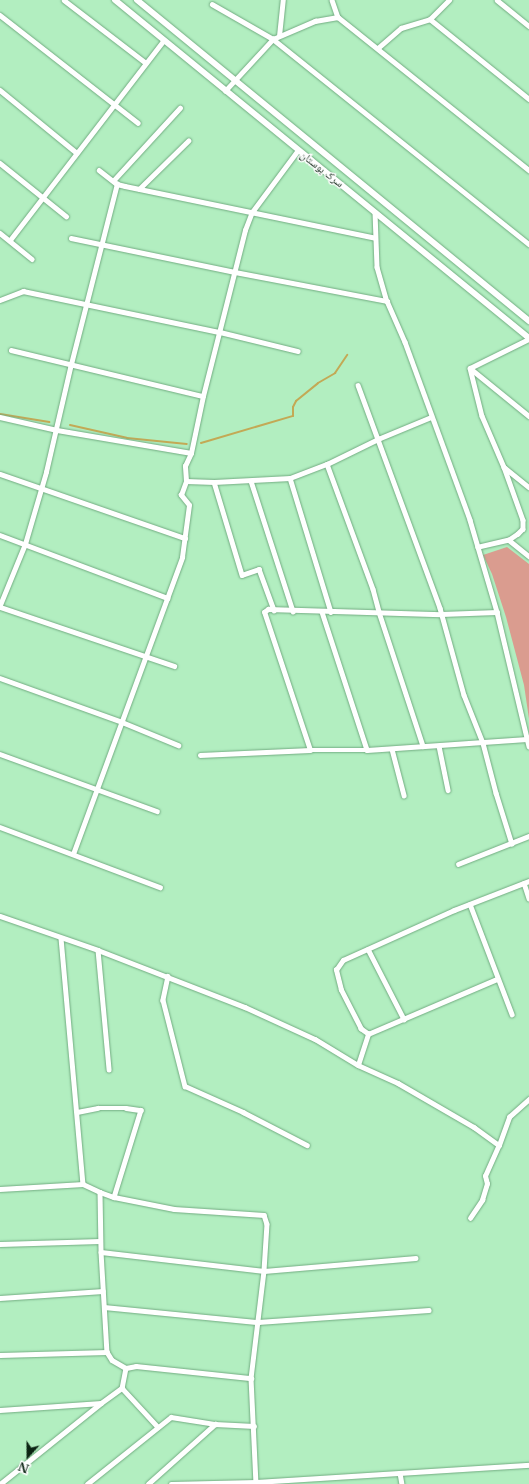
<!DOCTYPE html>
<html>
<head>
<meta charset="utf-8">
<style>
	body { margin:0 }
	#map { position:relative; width:529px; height:1484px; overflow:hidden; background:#b2eec0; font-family:"Libre Baskerville","Noto Naskh Arabic",serif }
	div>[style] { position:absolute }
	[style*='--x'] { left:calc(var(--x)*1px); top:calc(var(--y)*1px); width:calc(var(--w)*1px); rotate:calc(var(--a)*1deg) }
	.green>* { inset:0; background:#da9c8f }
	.stream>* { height:2px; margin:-1px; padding:0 1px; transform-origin:1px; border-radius:1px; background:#c3a955 }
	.roads { filter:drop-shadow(0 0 1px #72ac81) drop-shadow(0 0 1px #72ac81) }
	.minor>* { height:4.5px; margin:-2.25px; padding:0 2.25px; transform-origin:2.25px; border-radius:2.25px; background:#fff }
	.tertiary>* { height:6px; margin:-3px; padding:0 3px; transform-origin:3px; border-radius:3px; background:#fff }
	span { translate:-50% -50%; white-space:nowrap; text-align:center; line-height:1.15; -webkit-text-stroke:3px #fefefe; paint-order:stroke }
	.street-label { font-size:11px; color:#0b2413 }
	.north { position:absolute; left:8px; top:1436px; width:40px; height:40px; -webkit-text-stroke:3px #fefefe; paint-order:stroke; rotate:201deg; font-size:11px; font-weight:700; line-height:16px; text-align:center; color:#0b2413 }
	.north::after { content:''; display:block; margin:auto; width:14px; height:18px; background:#0b2413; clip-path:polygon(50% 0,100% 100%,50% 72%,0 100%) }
</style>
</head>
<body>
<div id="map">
	<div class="green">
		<div style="clip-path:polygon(507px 547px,529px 564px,529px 719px,524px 685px,506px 617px,492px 574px,483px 555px)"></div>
	</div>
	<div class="stream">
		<div style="--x:0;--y:414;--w:50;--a:9.3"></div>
		<div style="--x:70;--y:425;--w:58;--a:12.8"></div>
		<div style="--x:127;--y:438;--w:60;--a:5.7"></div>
		<div style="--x:201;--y:443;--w:96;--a:-16.4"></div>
		<div style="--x:293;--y:416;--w:9;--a:-90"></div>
		<div style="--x:293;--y:407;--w:7;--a:-63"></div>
		<div style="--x:296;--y:401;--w:28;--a:-39"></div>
		<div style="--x:318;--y:383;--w:20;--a:-30"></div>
		<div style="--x:335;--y:373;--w:22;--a:-56"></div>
	</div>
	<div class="roads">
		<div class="minor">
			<div style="--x:64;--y:0;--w:103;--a:37.5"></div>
			<div style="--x:332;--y:0;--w:18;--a:71"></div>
			<div style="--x:338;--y:17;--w:245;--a:38.7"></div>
			<div style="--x:497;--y:0;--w:41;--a:39.1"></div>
			<div style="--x:212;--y:4;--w:70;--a:29.8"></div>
			<div style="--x:273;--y:39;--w:328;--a:38.7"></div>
			<div style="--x:0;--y:15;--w:175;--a:38"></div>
			<div style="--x:430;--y:19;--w:127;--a:38.9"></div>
			<div style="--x:279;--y:36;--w:36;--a:-84"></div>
			<div style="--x:378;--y:48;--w:30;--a:-41"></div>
			<div style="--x:401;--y:28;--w:30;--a:-17"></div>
			<div style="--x:430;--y:19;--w:27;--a:-45"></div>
			<div style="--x:0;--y:90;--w:99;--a:39.3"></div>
			<div style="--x:225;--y:91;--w:71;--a:-47.3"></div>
			<div style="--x:273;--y:39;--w:46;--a:-23.2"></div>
			<div style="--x:315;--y:21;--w:23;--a:-10"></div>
			<div style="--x:0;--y:163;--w:85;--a:38.8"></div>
			<div style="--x:99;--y:170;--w:23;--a:38"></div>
			<div style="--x:117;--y:184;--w:8;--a:14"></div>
			<div style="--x:125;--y:186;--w:255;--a:11.7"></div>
			<div style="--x:113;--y:181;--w:99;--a:-47.5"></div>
			<div style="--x:139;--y:189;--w:69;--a:-44.4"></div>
			<div style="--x:375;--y:212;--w:55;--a:87.9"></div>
			<div style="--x:377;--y:267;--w:35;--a:74"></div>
			<div style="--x:387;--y:301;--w:45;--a:66.3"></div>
			<div style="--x:405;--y:342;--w:189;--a:69.9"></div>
			<div style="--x:470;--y:520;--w:96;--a:73.6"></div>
			<div style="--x:497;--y:612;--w:138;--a:76.6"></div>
			<div style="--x:0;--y:233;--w:41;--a:39.1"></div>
			<div style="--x:71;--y:238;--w:167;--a:11.7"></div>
			<div style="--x:235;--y:272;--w:155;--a:10.8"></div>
			<div style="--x:10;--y:240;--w:252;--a:-52.4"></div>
			<div style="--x:0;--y:300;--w:25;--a:-21"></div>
			<div style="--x:23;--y:291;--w:201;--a:11.8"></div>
			<div style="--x:220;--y:332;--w:80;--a:13.7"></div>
			<div style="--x:11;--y:350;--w:197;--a:13.5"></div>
			<div style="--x:470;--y:368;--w:49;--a:76"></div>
			<div style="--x:482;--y:416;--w:56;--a:66.7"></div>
			<div style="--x:504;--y:467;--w:56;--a:70.3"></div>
			<div style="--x:523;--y:520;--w:9;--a:90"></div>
			<div style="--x:523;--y:529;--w:7;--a:135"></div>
			<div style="--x:518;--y:534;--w:11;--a:146"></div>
			<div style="--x:509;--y:540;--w:32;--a:167"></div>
			<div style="--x:470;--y:368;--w:76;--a:39.1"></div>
			<div style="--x:470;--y:368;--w:66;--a:-26.2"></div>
			<div style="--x:358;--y:385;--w:238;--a:69.8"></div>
			<div style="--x:440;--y:608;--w:90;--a:74.6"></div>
			<div style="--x:464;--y:695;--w:52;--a:68.4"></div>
			<div style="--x:483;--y:743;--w:52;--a:75.4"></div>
			<div style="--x:496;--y:793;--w:53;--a:72.6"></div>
			<div style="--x:0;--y:417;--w:58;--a:12.8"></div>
			<div style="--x:57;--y:430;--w:136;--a:9.7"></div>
			<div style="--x:327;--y:464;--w:133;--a:69.8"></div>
			<div style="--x:373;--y:589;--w:24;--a:75"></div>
			<div style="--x:379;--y:612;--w:141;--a:71.8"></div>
			<div style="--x:504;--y:467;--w:32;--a:39"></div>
			<div style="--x:0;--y:474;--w:196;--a:19.1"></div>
			<div style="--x:290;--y:478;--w:140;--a:73"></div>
			<div style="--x:186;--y:481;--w:28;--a:2"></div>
			<div style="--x:214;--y:482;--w:76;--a:-3"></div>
			<div style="--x:290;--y:478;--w:40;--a:-21"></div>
			<div style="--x:327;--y:464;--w:57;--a:-26.1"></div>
			<div style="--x:378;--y:439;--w:57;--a:-22.5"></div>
			<div style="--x:251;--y:481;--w:137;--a:72.1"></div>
			<div style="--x:214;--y:482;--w:97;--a:73.2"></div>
			<div style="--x:242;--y:575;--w:18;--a:-19"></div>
			<div style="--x:259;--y:569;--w:44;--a:69.9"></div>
			<div style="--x:0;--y:535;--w:179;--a:20.6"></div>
			<div style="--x:509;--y:540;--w:26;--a:39"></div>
			<div style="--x:0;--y:605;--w:66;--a:-67.7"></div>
			<div style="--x:25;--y:544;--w:75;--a:-73.7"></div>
			<div style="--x:46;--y:472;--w:111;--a:-77"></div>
			<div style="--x:71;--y:364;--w:186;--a:-75.7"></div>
			<div style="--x:0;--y:607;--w:184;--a:18.7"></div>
			<div style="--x:322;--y:612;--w:145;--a:71.9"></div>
			<div style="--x:0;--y:678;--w:130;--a:19.8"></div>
			<div style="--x:122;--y:722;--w:61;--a:22.3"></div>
			<div style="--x:439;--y:746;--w:45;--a:78.4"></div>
			<div style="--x:392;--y:749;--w:48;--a:75.4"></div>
			<div style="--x:310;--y:750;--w:145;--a:-108.4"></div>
			<div style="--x:264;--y:612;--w:5;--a:-37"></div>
			<div style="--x:268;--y:609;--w:173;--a:1.7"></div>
			<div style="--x:441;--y:614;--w:56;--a:-2"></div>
			<div style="--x:0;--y:754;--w:167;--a:20"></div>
			<div style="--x:200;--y:755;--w:110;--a:-2.6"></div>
			<div style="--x:310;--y:750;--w:57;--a:0"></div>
			<div style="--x:367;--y:750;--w:160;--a:-3.9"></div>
			<div style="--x:0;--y:827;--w:171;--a:20.6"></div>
			<div style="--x:73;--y:854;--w:316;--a:-69.8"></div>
			<div style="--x:182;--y:557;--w:52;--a:-82.3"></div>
			<div style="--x:189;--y:505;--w:13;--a:-129"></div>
			<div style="--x:181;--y:495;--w:15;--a:-70"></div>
			<div style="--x:186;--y:481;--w:15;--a:-94"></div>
			<div style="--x:185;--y:466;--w:14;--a:-65"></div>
			<div style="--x:191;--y:453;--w:58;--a:-78.1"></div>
			<div style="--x:203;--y:396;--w:171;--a:-75.8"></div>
			<div style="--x:245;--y:230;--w:19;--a:-69"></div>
			<div style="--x:252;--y:212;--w:77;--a:-53.4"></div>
			<div style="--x:458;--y:864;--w:76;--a:-21.5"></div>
			<div style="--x:524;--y:883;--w:16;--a:72"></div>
			<div style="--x:470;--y:904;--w:118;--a:69.1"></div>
			<div style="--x:0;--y:916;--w:104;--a:19.1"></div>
			<div style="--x:98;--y:950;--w:158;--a:21.2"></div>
			<div style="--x:245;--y:1007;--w:77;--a:24.6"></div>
			<div style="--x:315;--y:1039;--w:50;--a:31.2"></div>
			<div style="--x:358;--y:1065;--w:44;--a:24.2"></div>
			<div style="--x:398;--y:1083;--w:88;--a:30.1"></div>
			<div style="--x:474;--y:1127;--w:31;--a:36"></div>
			<div style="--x:61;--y:938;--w:247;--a:84.9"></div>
			<div style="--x:368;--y:949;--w:79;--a:62.8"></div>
			<div style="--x:98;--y:950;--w:120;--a:84.7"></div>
			<div style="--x:168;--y:976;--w:25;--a:102"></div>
			<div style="--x:163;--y:1000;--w:89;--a:75.7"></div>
			<div style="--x:185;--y:1086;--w:64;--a:24.1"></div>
			<div style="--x:243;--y:1112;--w:72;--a:27.3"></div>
			<div style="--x:368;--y:1034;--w:140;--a:-23.1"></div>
			<div style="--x:358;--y:1065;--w:33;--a:-72"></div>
			<div style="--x:368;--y:1034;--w:9;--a:-144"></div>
			<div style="--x:361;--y:1029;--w:44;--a:-117.1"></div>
			<div style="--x:341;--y:990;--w:21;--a:-104"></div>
			<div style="--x:336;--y:970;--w:12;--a:-55"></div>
			<div style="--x:343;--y:960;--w:122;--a:-24.2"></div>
			<div style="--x:454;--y:910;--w:80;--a:-21.1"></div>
			<div style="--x:77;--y:1112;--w:21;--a:-11"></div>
			<div style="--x:98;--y:1108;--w:28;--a:0"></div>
			<div style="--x:126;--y:1108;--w:15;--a:8"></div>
			<div style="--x:141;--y:1110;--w:91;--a:107.2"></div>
			<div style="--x:0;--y:1189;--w:83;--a:-3.4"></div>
			<div style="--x:83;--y:1184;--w:19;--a:25"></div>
			<div style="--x:100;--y:1192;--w:15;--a:20"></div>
			<div style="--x:114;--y:1197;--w:61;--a:11.3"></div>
			<div style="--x:174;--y:1209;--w:90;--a:3.8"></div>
			<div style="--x:264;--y:1215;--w:9;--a:72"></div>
			<div style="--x:267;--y:1224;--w:47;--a:93.7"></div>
			<div style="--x:264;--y:1271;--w:108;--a:96.9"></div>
			<div style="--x:251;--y:1378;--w:106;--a:87.3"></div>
			<div style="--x:100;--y:1192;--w:60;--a:89"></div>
			<div style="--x:101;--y:1252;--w:100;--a:86.6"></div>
			<div style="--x:107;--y:1352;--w:9;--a:58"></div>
			<div style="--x:112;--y:1360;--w:16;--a:30"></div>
			<div style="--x:126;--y:1368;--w:10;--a:-11"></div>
			<div style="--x:136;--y:1366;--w:116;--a:6"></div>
			<div style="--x:470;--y:1218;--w:22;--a:-56"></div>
			<div style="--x:482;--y:1200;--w:17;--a:-73"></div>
			<div style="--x:487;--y:1184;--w:8;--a:-104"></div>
			<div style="--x:485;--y:1176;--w:34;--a:-66"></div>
			<div style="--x:499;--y:1145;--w:30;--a:-70"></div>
			<div style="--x:509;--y:1117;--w:27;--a:-42"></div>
			<div style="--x:0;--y:1244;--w:100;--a:-1.7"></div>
			<div style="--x:101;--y:1252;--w:164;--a:6.6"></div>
			<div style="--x:264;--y:1271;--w:152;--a:-4.9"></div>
			<div style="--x:0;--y:1298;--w:103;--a:-3.9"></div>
			<div style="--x:104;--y:1307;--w:155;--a:5.6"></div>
			<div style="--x:258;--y:1322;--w:171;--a:-4"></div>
			<div style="--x:0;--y:1355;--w:107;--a:-1.6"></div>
			<div style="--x:126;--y:1368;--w:20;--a:101"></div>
			<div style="--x:122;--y:1388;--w:53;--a:47.3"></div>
			<div style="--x:0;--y:1410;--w:101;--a:-4"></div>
			<div style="--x:400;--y:1473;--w:11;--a:80"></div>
			<div style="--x:0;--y:1484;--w:129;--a:-38.7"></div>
			<div style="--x:101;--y:1403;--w:26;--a:-36"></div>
			<div style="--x:87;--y:1484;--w:107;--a:-38.6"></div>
			<div style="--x:171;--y:1417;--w:45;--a:9"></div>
			<div style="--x:215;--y:1424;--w:39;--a:3"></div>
			<div style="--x:148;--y:1484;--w:90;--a:-41.8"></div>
			<div style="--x:171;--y:1484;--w:85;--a:-1.3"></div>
			<div style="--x:256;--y:1482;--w:274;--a:-3.6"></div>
		</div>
		<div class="tertiary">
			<div style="--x:115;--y:0;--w:534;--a:39.23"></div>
			<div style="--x:137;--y:0;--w:507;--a:39.31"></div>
		</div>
	</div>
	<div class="street-label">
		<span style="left:322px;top:169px;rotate:38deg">سرک بوستان</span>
	</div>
	<div class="north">N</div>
</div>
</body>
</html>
